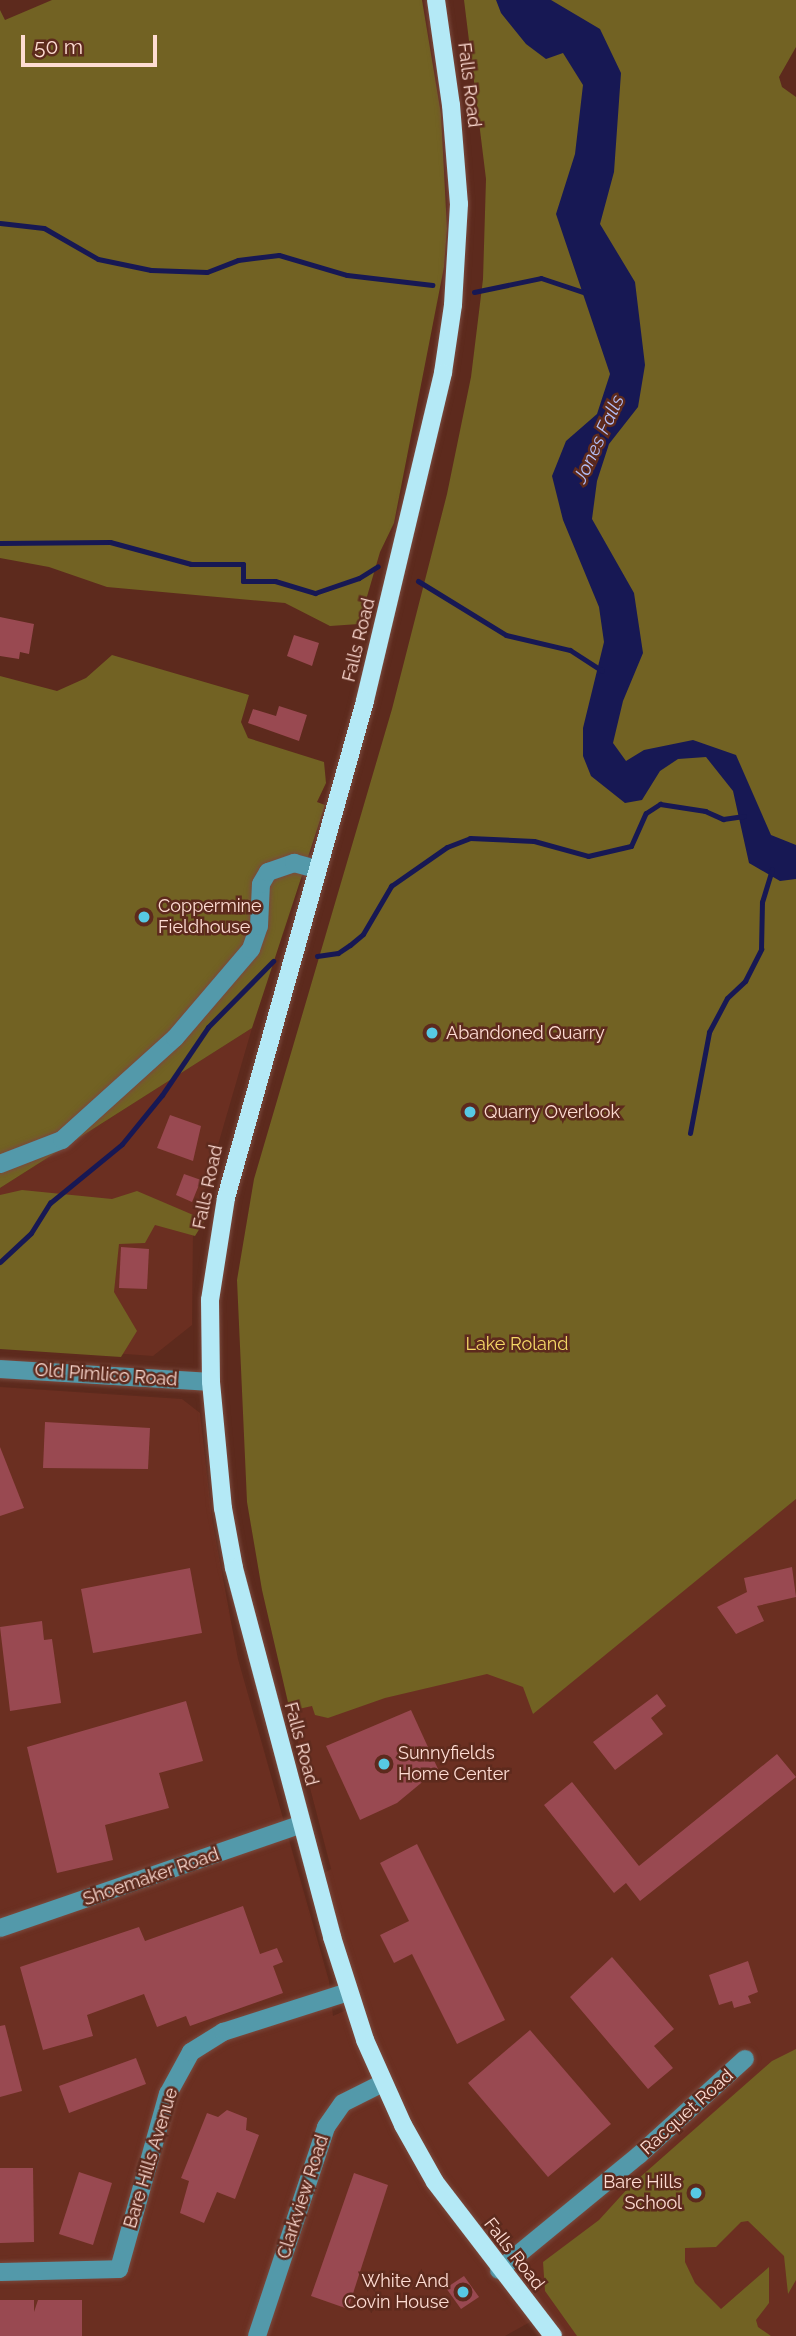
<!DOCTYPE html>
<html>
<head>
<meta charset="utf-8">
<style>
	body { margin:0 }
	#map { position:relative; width:796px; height:2336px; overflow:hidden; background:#5d2a1d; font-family:Raleway,sans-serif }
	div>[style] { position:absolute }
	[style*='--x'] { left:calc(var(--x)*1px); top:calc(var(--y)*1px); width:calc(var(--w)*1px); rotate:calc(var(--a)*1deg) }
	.built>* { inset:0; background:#6b2f21 }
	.green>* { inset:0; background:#726223 }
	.water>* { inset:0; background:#171854 }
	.stream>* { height:5px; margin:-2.5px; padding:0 2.5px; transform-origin:2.5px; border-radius:2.5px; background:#171854 }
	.building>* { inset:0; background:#994951 }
	.roads { filter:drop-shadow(0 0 2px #7a4a3e) drop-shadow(0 0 2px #7a4a3e) }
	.minor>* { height:18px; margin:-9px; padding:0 9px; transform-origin:9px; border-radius:9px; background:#5399aa }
	.major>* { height:18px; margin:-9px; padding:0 9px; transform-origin:9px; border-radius:9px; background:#b4e9f6 }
	.dots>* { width:19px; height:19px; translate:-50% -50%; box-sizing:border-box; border:4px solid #5d2a1d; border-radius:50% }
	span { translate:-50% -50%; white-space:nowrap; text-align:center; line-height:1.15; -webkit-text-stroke:5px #5d2a1d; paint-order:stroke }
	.street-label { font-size:18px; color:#fedcd3 }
	.poi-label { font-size:18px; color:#fedcd3 }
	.left { translate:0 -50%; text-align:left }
	.right { translate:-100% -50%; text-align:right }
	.park-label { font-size:18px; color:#f5d867 }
	.water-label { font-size:19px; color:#b2bef7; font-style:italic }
	.scale { position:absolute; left:21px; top:35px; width:136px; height:32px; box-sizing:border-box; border:4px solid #fedcd3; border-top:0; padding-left:9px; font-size:21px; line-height:24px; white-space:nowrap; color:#fedcd3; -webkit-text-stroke:5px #5d2a1d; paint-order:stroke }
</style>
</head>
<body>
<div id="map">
	<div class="built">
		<div style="clip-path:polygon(252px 1028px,193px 1231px,192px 1325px,153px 1356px,0 1345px,0 1188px)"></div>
		<div style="clip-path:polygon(0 1387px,182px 1399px,200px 1413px,212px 1519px,238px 1659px,329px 1981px,333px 2016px,351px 2008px,318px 1877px,331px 1869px,290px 1711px,644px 1620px,796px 1499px,796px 2336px,555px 2336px,539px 2317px,505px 2336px,0 2336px)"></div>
	</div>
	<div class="green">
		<div style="clip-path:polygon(52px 0,422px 0,441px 114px,447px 229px,444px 267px,394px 523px,380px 552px,359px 624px,330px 626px,285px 603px,107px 587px,49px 567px,0 558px,0 10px,5px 20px)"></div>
		<div style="clip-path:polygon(464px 0,796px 0,796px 47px,779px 77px,782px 87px,796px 97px,796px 1499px,533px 1714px,523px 1687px,487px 1674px,385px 1698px,328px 1718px,315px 1715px,312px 1706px,290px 1711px,262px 1590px,247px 1502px,237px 1280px,254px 1179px,392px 709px,447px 494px,471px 377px,483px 279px,486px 179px)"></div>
		<div style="clip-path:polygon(112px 655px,249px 695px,241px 722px,248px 738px,324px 762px,326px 783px,317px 802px,325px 805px,252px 1028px,0 1188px,0 676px,57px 691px,86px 678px)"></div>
		<div style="clip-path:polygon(22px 1190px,112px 1199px,137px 1191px,205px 1220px,195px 1236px,155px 1225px,145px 1243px,119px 1244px,114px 1292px,137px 1331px,121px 1357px,0 1349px,0 1195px)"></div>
		<div style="clip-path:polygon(796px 2049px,796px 2280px,788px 2294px,784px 2256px,748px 2221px,741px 2222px,716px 2247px,685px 2248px,685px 2262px,695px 2283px,721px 2309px,769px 2267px,769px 2303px,756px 2320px,758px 2327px,771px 2336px,577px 2336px,545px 2291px,543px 2262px,599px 2220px,630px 2186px,772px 2061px)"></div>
	</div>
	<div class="water">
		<div style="clip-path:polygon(496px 0,551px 0,600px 29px,621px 73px,614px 172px,600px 224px,635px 282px,645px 365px,638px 407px,609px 444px,597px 481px,592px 519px,634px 593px,643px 653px,623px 701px,613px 743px,626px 761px,644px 750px,693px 740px,736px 755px,771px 835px,796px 845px,796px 879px,780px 881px,749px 863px,733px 791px,706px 757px,678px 759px,660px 771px,642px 800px,625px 803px,591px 776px,583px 756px,583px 728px,604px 642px,599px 607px,563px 520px,552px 476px,566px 441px,597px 414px,610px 374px,556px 214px,575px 154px,583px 85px,563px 53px,546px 59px,526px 44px,501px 13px)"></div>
	</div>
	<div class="stream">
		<div style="--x:0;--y:223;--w:44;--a:6.5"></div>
		<div style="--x:44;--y:228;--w:62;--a:29.9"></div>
		<div style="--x:98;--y:259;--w:54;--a:11.7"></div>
		<div style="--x:151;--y:270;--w:56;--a:2"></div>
		<div style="--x:207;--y:272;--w:33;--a:-21"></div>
		<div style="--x:238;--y:260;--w:41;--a:-7"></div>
		<div style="--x:279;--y:255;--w:71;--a:16.4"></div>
		<div style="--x:347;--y:275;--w:86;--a:6.7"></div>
		<div style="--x:474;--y:292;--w:68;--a:-11.8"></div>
		<div style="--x:541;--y:278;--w:47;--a:18.4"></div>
		<div style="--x:0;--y:543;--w:110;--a:-0.5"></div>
		<div style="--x:110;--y:542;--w:84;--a:15.2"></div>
		<div style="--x:191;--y:564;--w:52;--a:0"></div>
		<div style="--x:243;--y:564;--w:17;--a:90"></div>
		<div style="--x:243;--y:581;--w:32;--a:0"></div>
		<div style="--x:275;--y:581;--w:42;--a:16.7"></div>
		<div style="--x:315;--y:593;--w:46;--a:-18.8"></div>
		<div style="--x:359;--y:578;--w:22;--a:-32"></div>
		<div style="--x:418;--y:581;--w:103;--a:31.5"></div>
		<div style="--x:506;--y:635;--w:66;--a:13.2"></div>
		<div style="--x:570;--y:650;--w:38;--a:33"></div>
		<div style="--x:317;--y:956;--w:21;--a:-8"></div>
		<div style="--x:338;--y:953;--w:14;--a:-34"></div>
		<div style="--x:350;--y:945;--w:17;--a:-40"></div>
		<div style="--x:363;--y:934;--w:56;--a:-59.7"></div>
		<div style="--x:391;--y:886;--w:68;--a:-34.9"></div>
		<div style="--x:447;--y:847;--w:25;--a:-21"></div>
		<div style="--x:470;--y:838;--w:64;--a:2.7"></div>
		<div style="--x:534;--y:841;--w:56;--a:15.5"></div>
		<div style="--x:588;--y:856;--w:44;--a:-13.1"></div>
		<div style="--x:631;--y:846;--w:36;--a:-66"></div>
		<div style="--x:646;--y:813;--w:17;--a:-33"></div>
		<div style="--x:660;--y:804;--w:46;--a:8.8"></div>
		<div style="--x:705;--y:811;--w:20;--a:24"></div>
		<div style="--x:723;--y:819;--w:21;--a:-8"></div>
		<div style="--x:690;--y:1133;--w:103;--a:-79.3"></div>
		<div style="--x:709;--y:1032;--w:38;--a:-62"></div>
		<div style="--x:727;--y:998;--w:25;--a:-43"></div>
		<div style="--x:745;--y:981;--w:36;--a:-63"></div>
		<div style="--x:761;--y:949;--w:47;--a:-88.8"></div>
		<div style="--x:762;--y:902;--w:34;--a:-73"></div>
		<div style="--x:0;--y:1262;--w:42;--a:-43.1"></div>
		<div style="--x:31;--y:1233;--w:36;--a:-58"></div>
		<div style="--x:50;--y:1203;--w:93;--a:-39.3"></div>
		<div style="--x:122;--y:1144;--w:63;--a:-50.8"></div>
		<div style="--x:162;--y:1095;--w:82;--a:-55.9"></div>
		<div style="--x:208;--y:1027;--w:93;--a:-45.4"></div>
	</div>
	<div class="building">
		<div style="clip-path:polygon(0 617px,34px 624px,29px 654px,20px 652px,19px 659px,0 656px)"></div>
		<div style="clip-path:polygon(294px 635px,319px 643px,312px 666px,287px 656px)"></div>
		<div style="clip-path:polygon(279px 706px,307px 715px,299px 741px,248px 723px,253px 709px,276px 716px)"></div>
		<div style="clip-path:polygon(170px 1115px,201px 1126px,193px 1161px,157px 1148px)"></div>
		<div style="clip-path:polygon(184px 1174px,201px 1180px,192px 1202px,176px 1195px)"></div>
		<div style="clip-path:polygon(121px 1247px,149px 1249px,147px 1289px,119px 1288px)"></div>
		<div style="clip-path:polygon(45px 1422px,150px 1428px,148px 1469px,43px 1468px)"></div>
		<div style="clip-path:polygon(0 1447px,24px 1508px,0 1516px)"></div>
		<div style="clip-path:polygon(792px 1567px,796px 1597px,757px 1606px,764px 1621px,736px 1634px,717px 1607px,747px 1592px,744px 1578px)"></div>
		<div style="clip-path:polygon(190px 1568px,202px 1633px,93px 1653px,81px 1589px)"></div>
		<div style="clip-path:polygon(42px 1621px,44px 1640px,52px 1639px,61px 1703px,10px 1711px,0 1627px)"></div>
		<div style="clip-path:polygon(657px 1694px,666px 1706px,651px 1718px,663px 1734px,615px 1770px,593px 1742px)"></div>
		<div style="clip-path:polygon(186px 1701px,203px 1761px,159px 1773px,169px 1808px,105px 1825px,113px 1860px,57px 1873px,27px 1747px)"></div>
		<div style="clip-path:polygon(411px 1710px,438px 1769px,397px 1803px,360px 1820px,326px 1746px)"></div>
		<div style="clip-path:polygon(777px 1754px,796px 1777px,640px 1901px,626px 1883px,614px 1893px,544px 1805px,572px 1782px,639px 1866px)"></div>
		<div style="clip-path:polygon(417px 1844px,505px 2020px,457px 2044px,412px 1954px,394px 1963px,380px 1935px,409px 1921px,380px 1863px)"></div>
		<div style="clip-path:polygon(243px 1906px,260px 1954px,277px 1948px,283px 1962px,273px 1966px,283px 1993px,190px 2026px,186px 2016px,157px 2027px,144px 1994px,87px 2015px,93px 2036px,43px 2050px,20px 1967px,139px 1927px,145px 1941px)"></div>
		<div style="clip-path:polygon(612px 1957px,674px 2029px,654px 2046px,673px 2068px,648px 2089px,570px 1997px)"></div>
		<div style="clip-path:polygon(748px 1961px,758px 1992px,748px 1996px,751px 2003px,734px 2008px,732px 2001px,719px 2005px,709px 1975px)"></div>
		<div style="clip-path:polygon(5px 2025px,22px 2091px,0 2097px,0 2026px)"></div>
		<div style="clip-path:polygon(530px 2030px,611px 2124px,548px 2177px,468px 2083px)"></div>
		<div style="clip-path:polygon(136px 2058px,146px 2084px,69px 2113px,59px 2086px)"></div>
		<div style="clip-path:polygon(227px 2110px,247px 2118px,246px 2130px,259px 2135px,235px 2199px,217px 2192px,204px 2223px,180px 2213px,189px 2181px,181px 2178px,207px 2113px,218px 2117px)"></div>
		<div style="clip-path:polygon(0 2168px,33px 2168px,34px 2242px,0 2243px)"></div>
		<div style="clip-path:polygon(79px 2172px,112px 2183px,93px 2245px,59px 2234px)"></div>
		<div style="clip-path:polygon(354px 2173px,388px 2185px,348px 2309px,311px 2296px)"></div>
		<div style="clip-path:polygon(464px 2276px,479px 2297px,461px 2309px,446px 2288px)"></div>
		<div style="clip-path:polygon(0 2300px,34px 2300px,34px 2312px,38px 2300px,82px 2300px,82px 2336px,0 2336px)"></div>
	</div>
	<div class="roads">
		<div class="minor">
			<div style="--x:0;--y:1164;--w:66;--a:-21.2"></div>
			<div style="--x:62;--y:1140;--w:152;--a:-42.1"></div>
			<div style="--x:175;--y:1038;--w:117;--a:-49.5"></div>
			<div style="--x:251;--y:949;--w:24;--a:-71"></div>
			<div style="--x:259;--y:926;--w:42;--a:-87.3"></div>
			<div style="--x:261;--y:884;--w:14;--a:-60"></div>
			<div style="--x:268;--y:872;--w:28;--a:-19"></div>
			<div style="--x:294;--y:863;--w:24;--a:15"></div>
			<div style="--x:0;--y:1369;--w:211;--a:3.5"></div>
			<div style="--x:0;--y:1928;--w:319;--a:-19"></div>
			<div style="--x:499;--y:2270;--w:181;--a:-39.4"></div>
			<div style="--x:639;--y:2155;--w:143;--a:-42.2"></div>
			<div style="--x:0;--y:2272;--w:119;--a:-1.4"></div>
			<div style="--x:119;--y:2269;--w:182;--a:-74.4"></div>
			<div style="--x:168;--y:2094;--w:48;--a:-61.3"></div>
			<div style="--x:191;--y:2052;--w:38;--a:-32"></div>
			<div style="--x:223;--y:2032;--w:131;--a:-17.7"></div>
			<div style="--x:257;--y:2336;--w:220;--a:-71.7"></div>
			<div style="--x:326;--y:2127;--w:29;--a:-55"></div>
			<div style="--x:343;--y:2103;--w:45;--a:-26.6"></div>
		</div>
		<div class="major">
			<div style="--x:436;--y:0;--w:106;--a:81.9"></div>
			<div style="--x:451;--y:105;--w:99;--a:85.4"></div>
			<div style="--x:459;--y:204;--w:101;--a:93.4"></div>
			<div style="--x:453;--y:305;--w:69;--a:98.4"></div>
			<div style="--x:443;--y:373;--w:337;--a:103.4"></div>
			<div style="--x:365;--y:701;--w:516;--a:105.63"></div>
			<div style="--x:226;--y:1198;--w:103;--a:98.9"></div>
			<div style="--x:210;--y:1300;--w:82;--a:89.3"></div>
			<div style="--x:211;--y:1382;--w:127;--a:84.6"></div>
			<div style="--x:223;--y:1508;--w:61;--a:79.6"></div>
			<div style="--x:234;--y:1568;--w:382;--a:75.1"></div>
			<div style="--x:332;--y:1937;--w:108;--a:72.2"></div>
			<div style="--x:365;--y:2040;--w:93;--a:65.9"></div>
			<div style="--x:403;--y:2125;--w:65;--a:60.7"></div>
			<div style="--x:435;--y:2182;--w:194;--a:52.5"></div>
		</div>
	</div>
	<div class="dots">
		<div style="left:144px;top:917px;background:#57c9e3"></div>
		<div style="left:432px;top:1033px;background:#57c9e3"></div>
		<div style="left:470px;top:1112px;background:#57c9e3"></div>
		<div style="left:384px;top:1764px;background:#57c9e3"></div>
		<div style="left:696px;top:2193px;background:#57c9e3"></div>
		<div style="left:463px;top:2292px;background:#57c9e3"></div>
	</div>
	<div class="street-label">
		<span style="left:469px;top:85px;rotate:83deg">Falls Road</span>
		<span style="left:359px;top:640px;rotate:-76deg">Falls Road</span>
		<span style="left:208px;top:1187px;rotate:-78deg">Falls Road</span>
		<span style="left:106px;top:1375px;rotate:4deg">Old Pimlico Road</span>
		<span style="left:301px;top:1744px;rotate:75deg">Falls Road</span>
		<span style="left:151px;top:1877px;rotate:-19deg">Shoemaker Road</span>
		<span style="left:687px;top:2112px;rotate:-42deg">Racquet Road</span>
		<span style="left:151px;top:2158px;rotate:-73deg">Bare Hills Avenue</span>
		<span style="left:303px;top:2197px;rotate:-72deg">Clarkview Road</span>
		<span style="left:514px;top:2254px;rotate:52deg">Falls Road</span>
	</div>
	<div class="poi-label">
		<span class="left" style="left:158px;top:917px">Coppermine<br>Fieldhouse</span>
		<span class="left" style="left:446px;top:1033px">Abandoned Quarry</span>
		<span class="left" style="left:484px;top:1112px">Quarry Overlook</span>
		<span class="left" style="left:398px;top:1764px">Sunnyfields<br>Home Center</span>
		<span class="right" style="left:682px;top:2193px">Bare Hills<br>School</span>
		<span class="right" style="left:449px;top:2292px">White And<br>Covin House</span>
	</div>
	<div class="park-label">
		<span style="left:517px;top:1344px">Lake Roland</span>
	</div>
	<div class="water-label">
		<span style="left:599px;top:439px;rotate:-65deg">Jones Falls</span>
	</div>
	<div class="scale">50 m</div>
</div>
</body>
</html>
